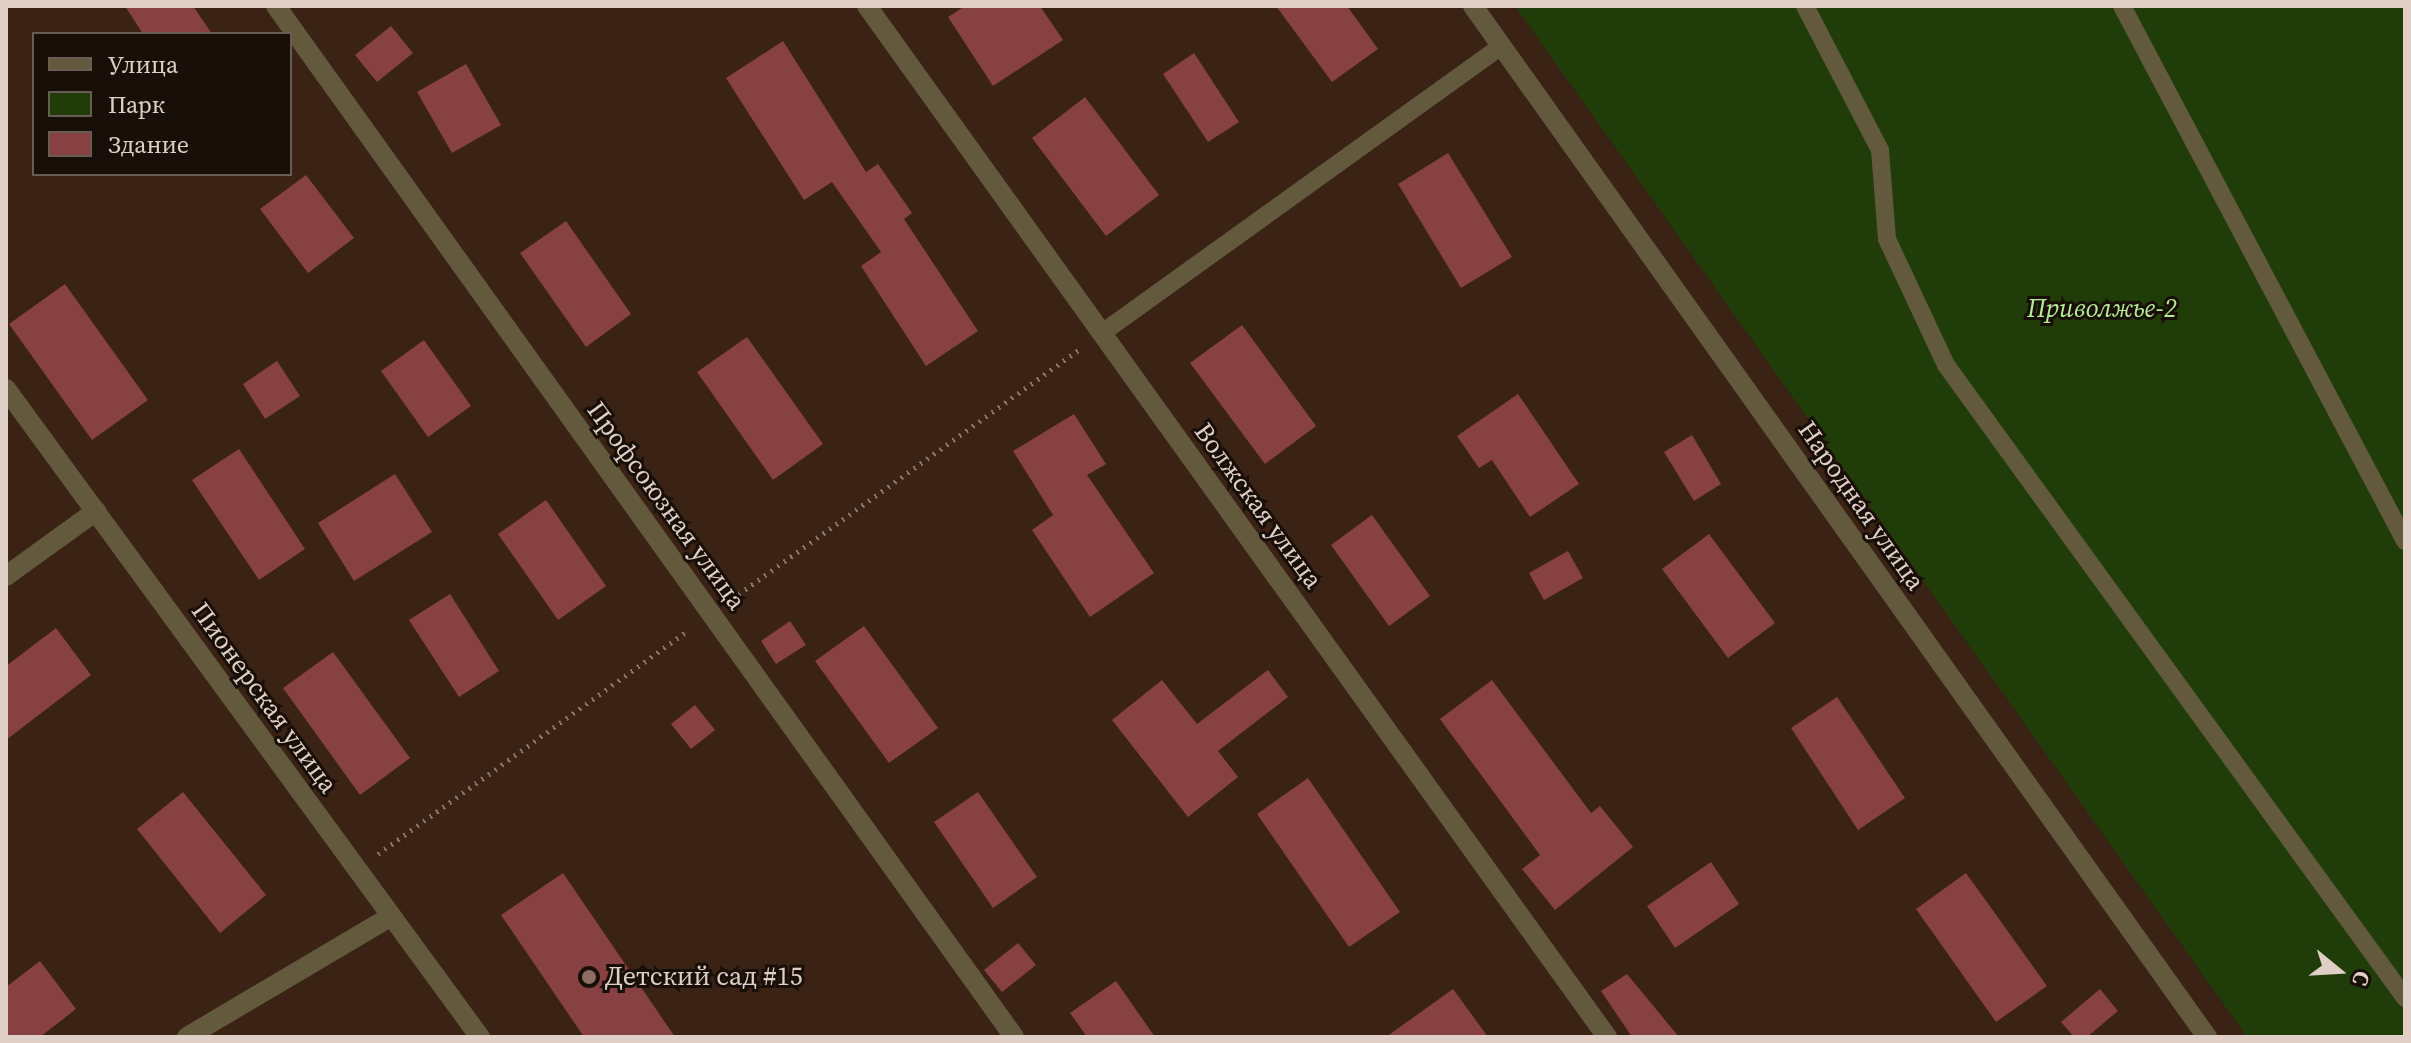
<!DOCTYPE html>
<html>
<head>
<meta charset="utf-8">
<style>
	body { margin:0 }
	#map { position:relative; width:2411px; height:1043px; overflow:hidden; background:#3a2215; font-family:"Source Serif 4",serif }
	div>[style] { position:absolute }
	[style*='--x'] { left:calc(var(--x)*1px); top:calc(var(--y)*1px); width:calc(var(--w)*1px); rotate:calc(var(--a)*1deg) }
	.green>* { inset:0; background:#203c09 }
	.building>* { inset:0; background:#884142 }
	.path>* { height:5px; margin-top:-2.5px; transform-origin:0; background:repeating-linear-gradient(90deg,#897469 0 2px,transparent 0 8px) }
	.service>* { height:18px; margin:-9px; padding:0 9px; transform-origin:9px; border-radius:9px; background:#63593d }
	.minor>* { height:20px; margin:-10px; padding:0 10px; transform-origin:10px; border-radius:10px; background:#63593d }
	.dots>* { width:22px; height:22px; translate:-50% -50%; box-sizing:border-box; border:4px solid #190f09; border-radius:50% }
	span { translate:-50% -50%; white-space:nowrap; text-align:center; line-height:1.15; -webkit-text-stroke:6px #190f09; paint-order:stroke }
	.park-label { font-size:26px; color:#b5eb94; font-style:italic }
	.street-label { font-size:26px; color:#e0cfc7 }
	.poi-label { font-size:26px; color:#e0cfc7 }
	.left { translate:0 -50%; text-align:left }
	.frame { position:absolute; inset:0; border:8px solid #e0cfc7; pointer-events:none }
	.legend { position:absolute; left:32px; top:32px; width:260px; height:144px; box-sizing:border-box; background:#190f09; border:2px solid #695c55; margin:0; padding:10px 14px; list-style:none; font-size:24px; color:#e0cfc7 }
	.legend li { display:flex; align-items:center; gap:16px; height:40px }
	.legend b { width:40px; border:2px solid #695c55 }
	.north { position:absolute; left:2299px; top:931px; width:80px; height:80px; -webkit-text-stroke:6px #190f09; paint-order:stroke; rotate:108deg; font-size:22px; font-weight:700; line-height:32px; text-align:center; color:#e0cfc7 }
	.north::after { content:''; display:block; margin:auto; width:28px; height:36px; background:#e0cfc7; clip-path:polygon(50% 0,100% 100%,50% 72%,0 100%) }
</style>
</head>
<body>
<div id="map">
	<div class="green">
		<div style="clip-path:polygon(1515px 6px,2405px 6px,2405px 1037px,2247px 1037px)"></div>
	</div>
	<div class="building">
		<div style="clip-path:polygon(125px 6px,193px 6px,212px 34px,143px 34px)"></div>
		<div style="clip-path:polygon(965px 6px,1040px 6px,1063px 40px,993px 86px,948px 17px)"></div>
		<div style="clip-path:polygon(1276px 6px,1347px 6px,1378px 49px,1332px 82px)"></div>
		<div style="clip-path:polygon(391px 26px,413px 53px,377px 82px,355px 55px)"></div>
		<div style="clip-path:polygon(783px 41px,866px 172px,878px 164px,912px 213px,904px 219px,978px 331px,926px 366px,861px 266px,881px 252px,832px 182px,804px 200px,726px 78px)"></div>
		<div style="clip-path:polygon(1194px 53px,1239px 122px,1208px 142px,1163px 74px)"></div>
		<div style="clip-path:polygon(466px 64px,501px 125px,452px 153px,417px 92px)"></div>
		<div style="clip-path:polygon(1085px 97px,1159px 195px,1106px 236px,1032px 138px)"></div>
		<div style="clip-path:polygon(1448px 153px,1512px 257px,1461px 288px,1398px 184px)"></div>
		<div style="clip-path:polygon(306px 175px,354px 238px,308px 273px,260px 209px)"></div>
		<div style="clip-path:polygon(566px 221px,631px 314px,586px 347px,520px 253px)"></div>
		<div style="clip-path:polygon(65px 284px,148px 400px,92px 440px,9px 324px)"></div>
		<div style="clip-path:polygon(1242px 325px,1316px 426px,1265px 464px,1190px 363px)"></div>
		<div style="clip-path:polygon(747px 337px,823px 444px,773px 480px,697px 372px)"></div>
		<div style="clip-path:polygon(424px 340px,471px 406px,428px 437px,381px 371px)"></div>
		<div style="clip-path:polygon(277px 361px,300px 396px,265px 419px,243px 384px)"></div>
		<div style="clip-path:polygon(1518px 394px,1579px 484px,1530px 517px,1492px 460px,1479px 468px,1457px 436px)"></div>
		<div style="clip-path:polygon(1074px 414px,1106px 464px,1087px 475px,1154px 573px,1090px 617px,1032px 530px,1053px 515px,1013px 451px)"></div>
		<div style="clip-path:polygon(1692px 435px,1721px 484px,1694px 501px,1664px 452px)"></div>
		<div style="clip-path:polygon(239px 449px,305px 549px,259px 580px,192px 480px)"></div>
		<div style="clip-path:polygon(395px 474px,432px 532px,354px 581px,318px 523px)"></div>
		<div style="clip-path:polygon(546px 500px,606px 586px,558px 620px,498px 534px)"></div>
		<div style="clip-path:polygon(1372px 515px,1430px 596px,1389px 626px,1331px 545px)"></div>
		<div style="clip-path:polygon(1709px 534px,1775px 623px,1728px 658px,1662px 569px)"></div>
		<div style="clip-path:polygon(1568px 551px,1583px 578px,1544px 600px,1529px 573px)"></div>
		<div style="clip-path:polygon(450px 594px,499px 671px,459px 697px,409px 620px)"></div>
		<div style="clip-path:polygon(790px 621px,806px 645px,776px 664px,761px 641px)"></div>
		<div style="clip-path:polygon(864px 626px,938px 728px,889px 763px,815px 661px)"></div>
		<div style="clip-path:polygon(56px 628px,91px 675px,6px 740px,6px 666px)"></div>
		<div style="clip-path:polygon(333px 652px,410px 758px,360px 795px,283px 688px)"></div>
		<div style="clip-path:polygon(1268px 670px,1288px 697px,1218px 751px,1238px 777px,1188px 817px,1112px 720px,1162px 680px,1197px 724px)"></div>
		<div style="clip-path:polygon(1492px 680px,1591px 813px,1600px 806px,1633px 847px,1555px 910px,1522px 869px,1540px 855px,1440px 719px)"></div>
		<div style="clip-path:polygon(1837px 697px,1905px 798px,1858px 830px,1791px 728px)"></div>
		<div style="clip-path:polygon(695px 705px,715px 730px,691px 749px,671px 724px)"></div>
		<div style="clip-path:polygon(1308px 778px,1400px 912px,1349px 947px,1257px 814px)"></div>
		<div style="clip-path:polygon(183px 792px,266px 895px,220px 933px,137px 829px)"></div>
		<div style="clip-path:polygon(978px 792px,1037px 877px,993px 908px,934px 822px)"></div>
		<div style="clip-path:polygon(1711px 862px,1739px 904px,1675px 948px,1647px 906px)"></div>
		<div style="clip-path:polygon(563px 873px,675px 1037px,584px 1037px,501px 915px)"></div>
		<div style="clip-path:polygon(1966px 873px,2047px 986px,1996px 1022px,1916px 909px)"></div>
		<div style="clip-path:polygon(1018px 943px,1036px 965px,1002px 992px,984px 970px)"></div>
		<div style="clip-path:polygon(40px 961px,76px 1009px,40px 1037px,6px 1037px,6px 987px)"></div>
		<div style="clip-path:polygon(1627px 974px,1679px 1037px,1632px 1037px,1601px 991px)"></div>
		<div style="clip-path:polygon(1116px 981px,1155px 1037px,1087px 1037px,1070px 1013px)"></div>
		<div style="clip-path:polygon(1453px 989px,1488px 1037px,1386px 1037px)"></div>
		<div style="clip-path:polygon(2100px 989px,2118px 1011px,2087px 1037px,2074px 1037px,2061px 1022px)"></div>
	</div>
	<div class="path">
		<div style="--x:732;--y:599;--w:430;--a:-35.7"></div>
		<div style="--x:378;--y:854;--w:383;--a:-35.8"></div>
	</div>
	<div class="service">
		<div style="--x:1805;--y:6;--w:162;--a:62.5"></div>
		<div style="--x:1880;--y:150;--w:89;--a:85.5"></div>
		<div style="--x:1887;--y:239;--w:139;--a:64.9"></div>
		<div style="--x:1946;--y:365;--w:782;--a:54.05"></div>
		<div style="--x:2122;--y:6;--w:605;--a:62.12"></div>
		<div style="--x:1102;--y:333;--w:491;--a:-35.7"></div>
	</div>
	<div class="minor">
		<div style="--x:276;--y:6;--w:1268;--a:54.4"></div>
		<div style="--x:867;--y:6;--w:1269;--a:54.33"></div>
		<div style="--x:1473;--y:6;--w:1266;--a:54.55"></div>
		<div style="--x:6;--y:389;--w:803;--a:53.82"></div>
		<div style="--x:6;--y:576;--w:111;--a:-35.8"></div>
		<div style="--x:187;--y:1037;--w:236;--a:-30.6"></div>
	</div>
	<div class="dots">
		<div style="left:589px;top:977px;background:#8d6e63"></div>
	</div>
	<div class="park-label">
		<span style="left:2102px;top:309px">Приволжье-2</span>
	</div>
	<div class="street-label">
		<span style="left:666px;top:506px;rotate:54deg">Профсоюзная улица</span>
		<span style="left:1258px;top:506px;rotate:54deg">Волжская улица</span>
		<span style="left:1861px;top:506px;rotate:55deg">Народная улица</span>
		<span style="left:264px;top:698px;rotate:54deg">Пионерская улица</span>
	</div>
	<div class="poi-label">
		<span class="left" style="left:605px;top:977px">Детский сад #15</span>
	</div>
	<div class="frame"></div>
	<ul class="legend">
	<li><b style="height:10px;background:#63593d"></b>Улица</li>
	<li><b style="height:22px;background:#203c09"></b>Парк</li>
	<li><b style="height:22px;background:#884142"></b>Здание</li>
	</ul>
	<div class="north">С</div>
</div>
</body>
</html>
